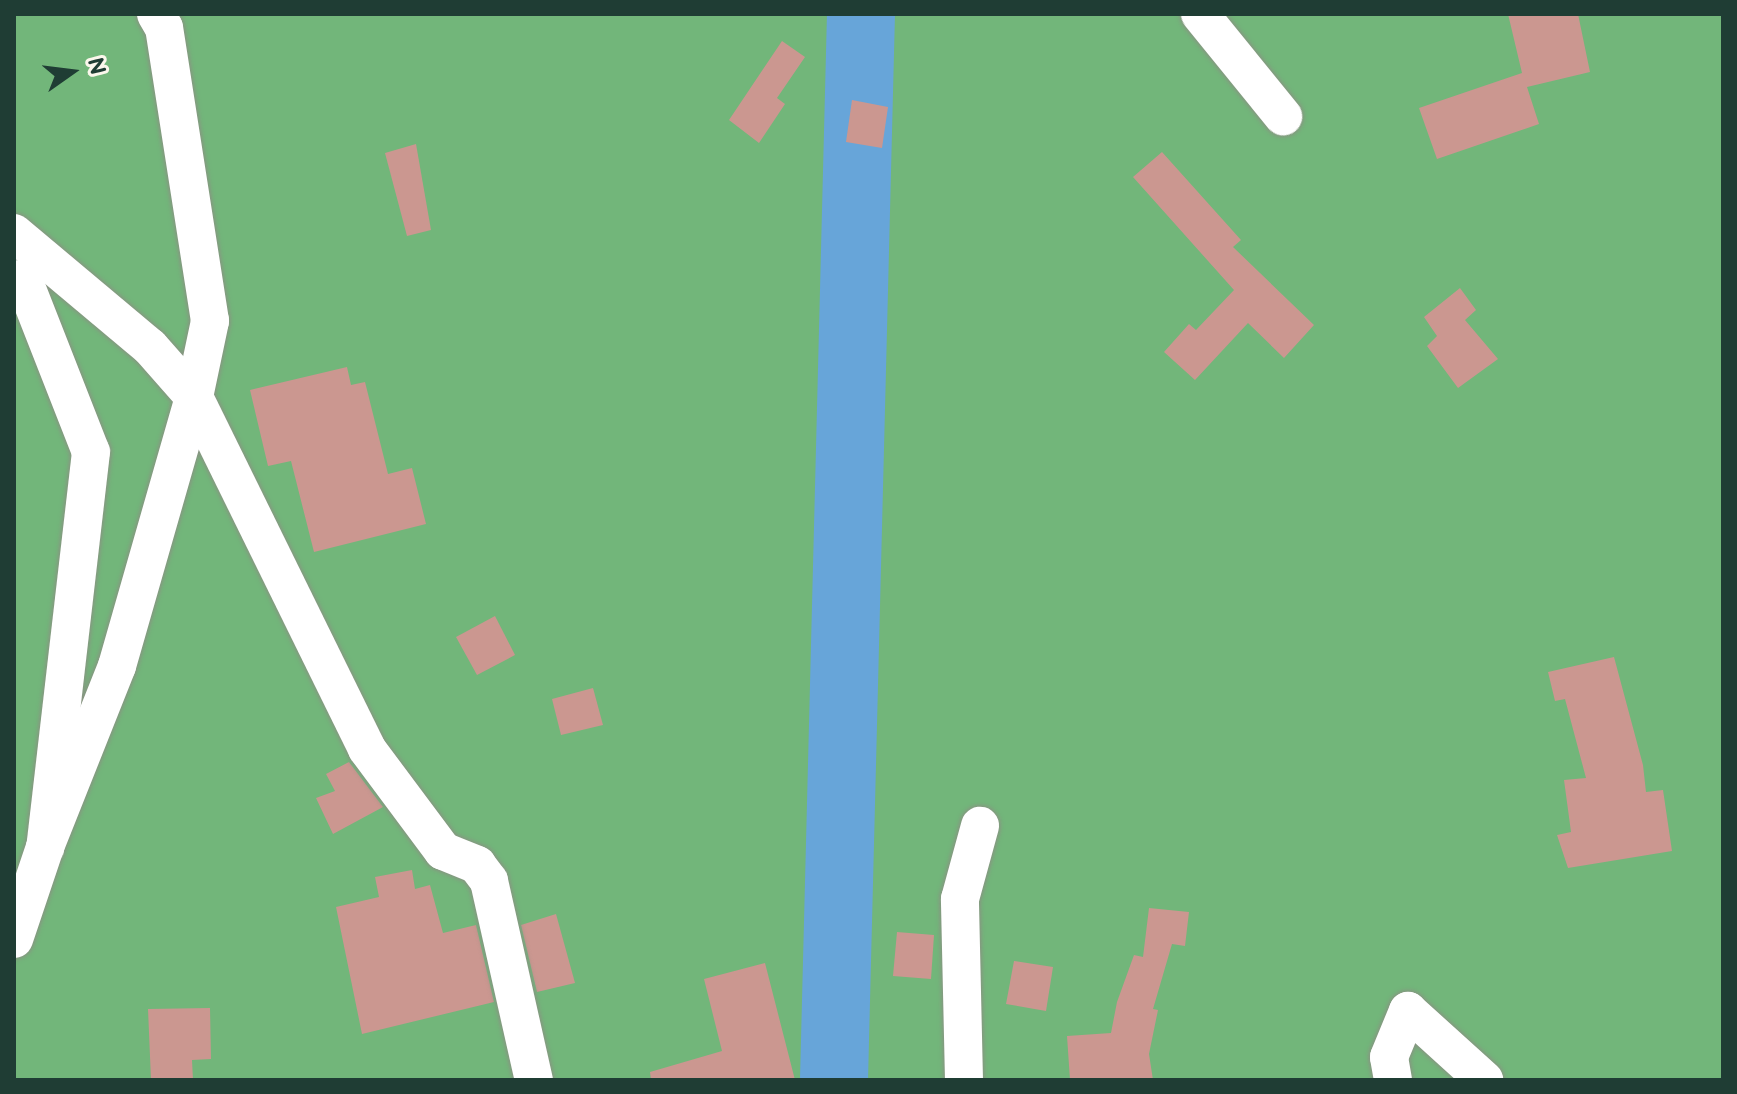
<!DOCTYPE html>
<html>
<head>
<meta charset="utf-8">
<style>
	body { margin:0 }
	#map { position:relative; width:1737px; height:1094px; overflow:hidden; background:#f0ead1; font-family:"Balsamiq Sans",sans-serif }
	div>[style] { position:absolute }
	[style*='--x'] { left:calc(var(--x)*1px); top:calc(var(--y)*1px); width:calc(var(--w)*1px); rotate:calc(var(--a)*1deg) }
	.forest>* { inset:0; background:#72b67a }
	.river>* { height:68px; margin:-34px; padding:0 34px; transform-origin:34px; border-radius:34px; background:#67a5d9 }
	.building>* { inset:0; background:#cb9790 }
	.roads { filter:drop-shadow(0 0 2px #889482) drop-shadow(0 0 2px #889482) }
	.street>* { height:38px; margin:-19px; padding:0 19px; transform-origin:19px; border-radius:19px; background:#fff }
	span { translate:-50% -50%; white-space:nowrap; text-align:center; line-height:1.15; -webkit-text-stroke:7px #fbf7ec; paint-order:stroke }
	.frame { position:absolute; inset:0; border:16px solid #1f3d34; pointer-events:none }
	.north { position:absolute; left:32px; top:32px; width:80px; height:80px; -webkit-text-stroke:6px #fbf7ec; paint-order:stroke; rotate:76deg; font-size:22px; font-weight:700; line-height:32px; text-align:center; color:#1f3d34 }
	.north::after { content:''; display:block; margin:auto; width:28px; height:36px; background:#1f3d34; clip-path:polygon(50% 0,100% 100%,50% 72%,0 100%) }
</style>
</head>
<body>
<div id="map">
	<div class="forest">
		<div style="clip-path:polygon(14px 14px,1723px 14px,1723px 1080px,14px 1080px)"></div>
	</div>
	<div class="river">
		<div style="--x:834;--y:1080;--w:1066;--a:-88.55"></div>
	</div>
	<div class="building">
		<div style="clip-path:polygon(1508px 14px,1578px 14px,1590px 72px,1527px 87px,1539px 124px,1437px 159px,1419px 108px,1522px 73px)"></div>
		<div style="clip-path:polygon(782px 41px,805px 57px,777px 98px,785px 104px,759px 143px,729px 120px)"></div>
		<div style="clip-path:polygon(852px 100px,888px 107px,882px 148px,846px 142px)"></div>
		<div style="clip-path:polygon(416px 144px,431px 230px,407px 236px,385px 153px)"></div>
		<div style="clip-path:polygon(1162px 152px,1241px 240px,1233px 247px,1314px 325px,1284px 358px,1248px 323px,1195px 380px,1164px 352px,1189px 324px,1196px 330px,1234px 290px,1133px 177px)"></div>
		<div style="clip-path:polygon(1460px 288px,1476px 310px,1465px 320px,1498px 359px,1458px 388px,1427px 346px,1437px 336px,1424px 317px)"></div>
		<div style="clip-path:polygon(347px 367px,351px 385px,365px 382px,388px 474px,412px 468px,426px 524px,314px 552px,291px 461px,268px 466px,250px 390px)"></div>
		<div style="clip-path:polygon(495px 616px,515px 655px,477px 675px,456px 637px)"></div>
		<div style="clip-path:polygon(1614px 657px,1643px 765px,1646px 792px,1663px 790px,1672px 851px,1568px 868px,1557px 835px,1571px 832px,1564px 780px,1586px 778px,1565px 699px,1555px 701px,1548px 672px)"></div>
		<div style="clip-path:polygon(593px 688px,603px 725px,561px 735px,552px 699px)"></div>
		<div style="clip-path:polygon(349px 762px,383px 807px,333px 834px,316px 798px,335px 791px,326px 774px)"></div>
		<div style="clip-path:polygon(412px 870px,415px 889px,430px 885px,443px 933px,476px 925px,494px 1002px,362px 1034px,336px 907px,379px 897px,375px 877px)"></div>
		<div style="clip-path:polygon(1149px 908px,1189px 912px,1185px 946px,1172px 944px,1153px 1009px,1158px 1010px,1149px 1054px,1153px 1080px,1070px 1080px,1067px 1036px,1111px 1033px,1117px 1002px,1134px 955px,1143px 957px)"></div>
		<div style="clip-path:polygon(556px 914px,575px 983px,537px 992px,521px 925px)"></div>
		<div style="clip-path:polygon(897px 932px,934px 935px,931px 979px,893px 976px)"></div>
		<div style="clip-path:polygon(1014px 961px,1053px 967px,1046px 1011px,1006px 1004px)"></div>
		<div style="clip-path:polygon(765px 963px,795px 1080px,651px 1080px,650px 1072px,722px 1051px,704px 979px)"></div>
		<div style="clip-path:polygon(210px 1008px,211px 1059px,192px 1060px,193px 1080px,151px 1080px,148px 1009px)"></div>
	</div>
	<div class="roads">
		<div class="street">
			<div style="--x:1200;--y:14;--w:132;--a:50.9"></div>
			<div style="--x:14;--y:233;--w:177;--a:40"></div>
			<div style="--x:150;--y:347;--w:67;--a:48.7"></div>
			<div style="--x:194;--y:397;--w:392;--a:63.8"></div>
			<div style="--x:367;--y:749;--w:127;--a:53.3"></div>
			<div style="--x:443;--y:851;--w:37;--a:22"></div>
			<div style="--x:477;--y:865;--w:20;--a:53"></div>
			<div style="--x:489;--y:881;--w:204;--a:77.3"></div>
			<div style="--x:14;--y:279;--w:16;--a:38"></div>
			<div style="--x:27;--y:289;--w:175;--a:68.6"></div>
			<div style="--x:91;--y:452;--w:398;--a:96.6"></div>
			<div style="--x:45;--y:847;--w:97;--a:108.6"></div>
			<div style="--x:45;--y:847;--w:195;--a:-68.3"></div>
			<div style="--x:117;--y:666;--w:280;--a:-74"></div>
			<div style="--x:194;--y:397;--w:78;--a:-78.1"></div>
			<div style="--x:210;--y:321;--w:297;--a:-98.9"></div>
			<div style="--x:164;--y:28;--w:16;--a:-120"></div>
			<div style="--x:964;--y:1080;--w:181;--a:-91.3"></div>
			<div style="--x:960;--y:899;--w:76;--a:-74.7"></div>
			<div style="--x:1393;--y:1080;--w:23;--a:-100"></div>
			<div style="--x:1389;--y:1057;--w:50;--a:-67.6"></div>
			<div style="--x:1408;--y:1011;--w:103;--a:42.2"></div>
		</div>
	</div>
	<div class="frame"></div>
	<div class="north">N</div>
</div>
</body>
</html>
